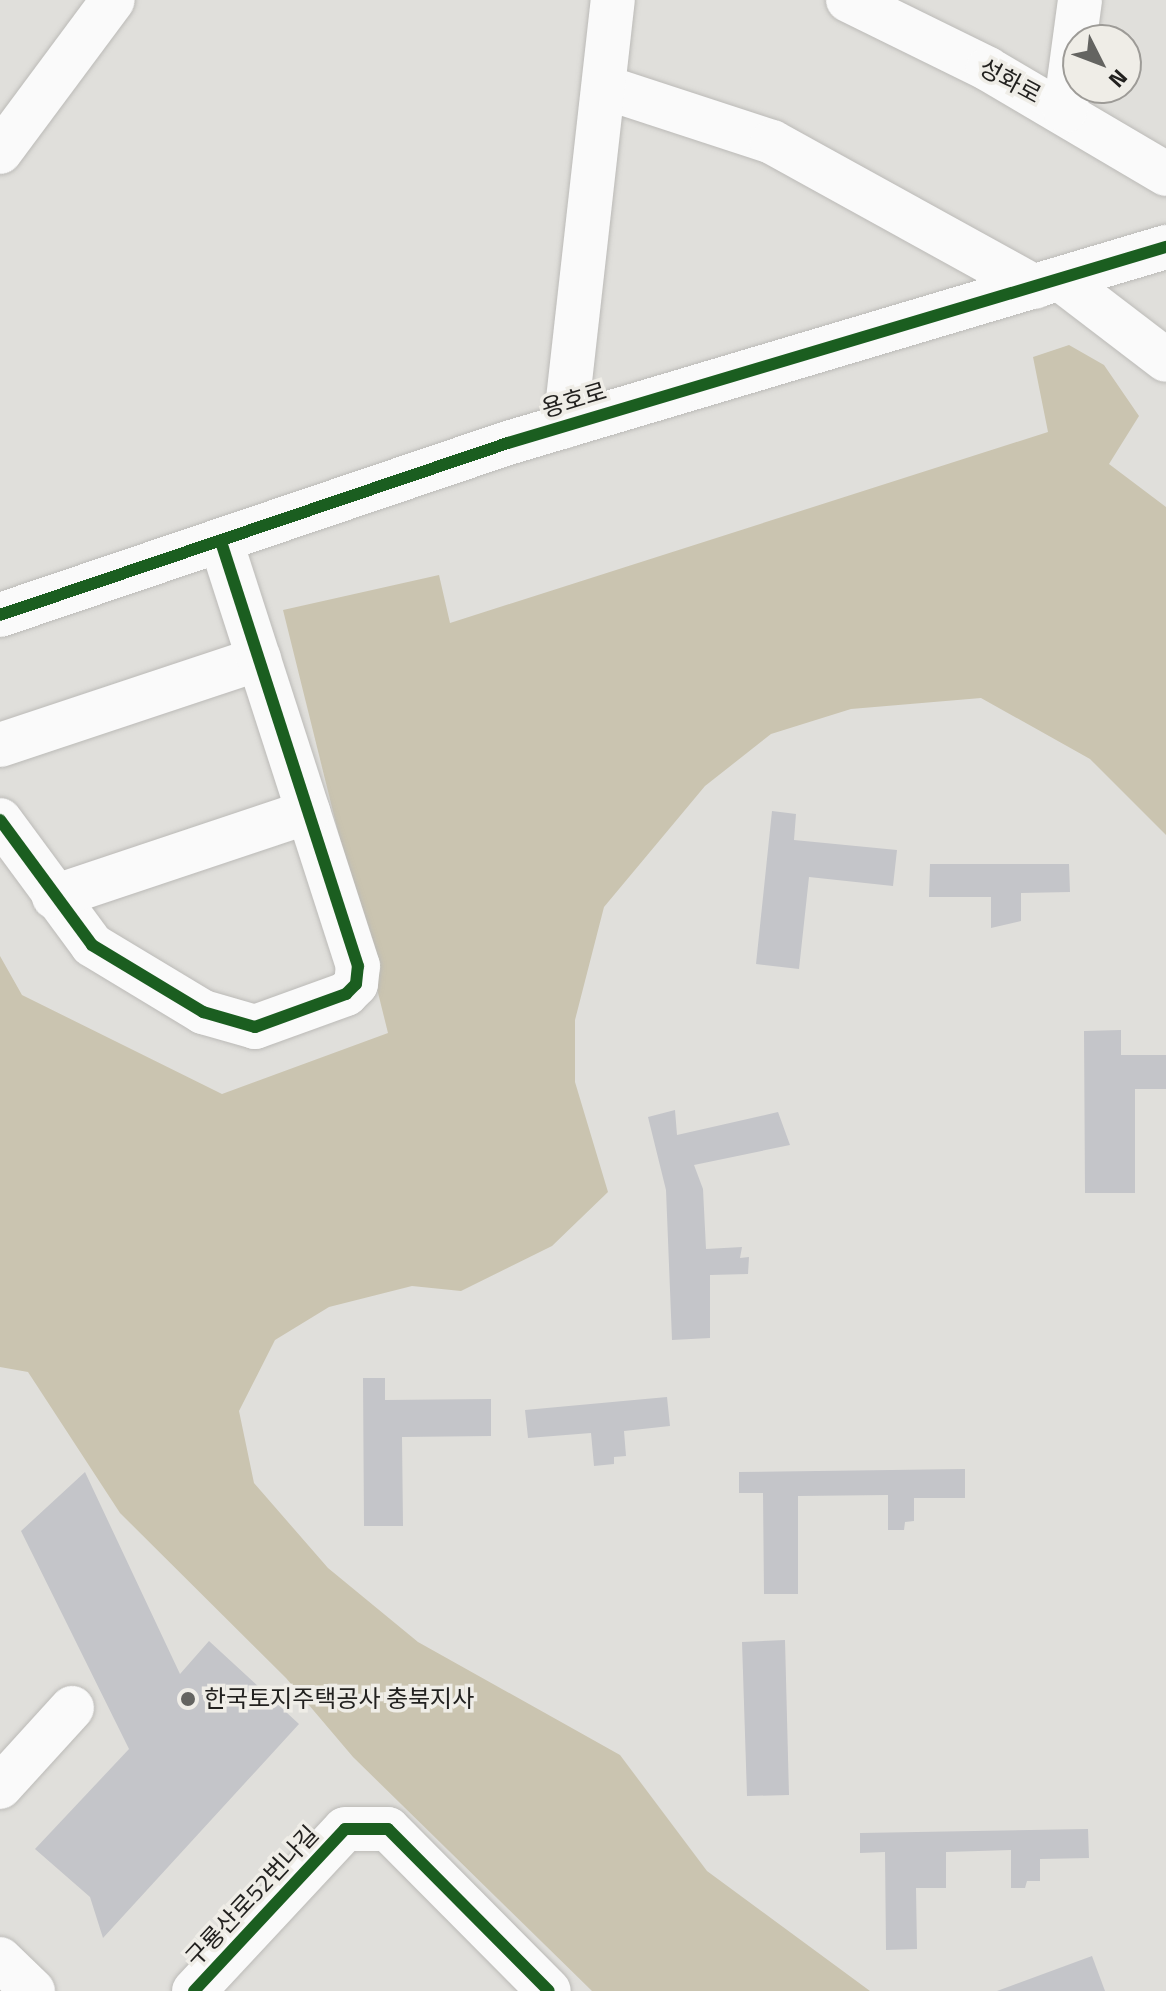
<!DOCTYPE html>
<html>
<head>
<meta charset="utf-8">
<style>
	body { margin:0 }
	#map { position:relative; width:1166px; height:1991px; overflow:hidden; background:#e0dfdb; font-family:"Titillium Web","Noto Sans KR",sans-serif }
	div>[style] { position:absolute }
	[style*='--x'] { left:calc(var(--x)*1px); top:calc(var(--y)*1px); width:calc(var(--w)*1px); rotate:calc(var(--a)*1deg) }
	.forest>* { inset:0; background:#cac4b0 }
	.building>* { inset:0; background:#c4c5c9 }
	.roads { filter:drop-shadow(0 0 2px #bbbab7) drop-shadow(0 0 2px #bbbab7) }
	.minor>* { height:44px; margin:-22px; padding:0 22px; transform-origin:22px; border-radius:22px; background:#fafafa }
	.cycleway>* { height:12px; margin:-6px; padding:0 6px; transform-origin:6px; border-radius:6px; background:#1b5e20 }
	.dots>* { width:22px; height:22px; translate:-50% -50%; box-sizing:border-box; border:4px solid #efede7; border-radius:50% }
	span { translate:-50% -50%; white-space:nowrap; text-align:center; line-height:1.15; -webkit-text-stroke:7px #efede7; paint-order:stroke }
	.street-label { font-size:24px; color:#22211f }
	.poi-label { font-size:24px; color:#22211f }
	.left { translate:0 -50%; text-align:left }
	.north { position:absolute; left:1062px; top:24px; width:80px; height:80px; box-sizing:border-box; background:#efede7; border:2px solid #9d9b97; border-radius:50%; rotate:132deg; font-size:22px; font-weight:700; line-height:32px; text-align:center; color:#22211f }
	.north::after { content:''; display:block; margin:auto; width:28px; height:36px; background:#646461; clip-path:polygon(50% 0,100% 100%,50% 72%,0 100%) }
</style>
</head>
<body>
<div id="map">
	<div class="forest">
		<div style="clip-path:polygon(1069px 345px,1104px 365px,1139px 416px,1109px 464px,1166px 507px,1166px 835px,1090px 759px,981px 698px,851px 709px,771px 734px,705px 786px,604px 907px,575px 1020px,575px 1082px,608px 1192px,552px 1246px,461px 1291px,412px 1286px,329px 1307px,275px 1340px,239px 1411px,254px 1483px,328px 1568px,418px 1642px,620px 1755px,707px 1871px,870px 1991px,592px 1991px,353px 1757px,286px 1678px,120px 1513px,28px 1372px,0 1367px,0 956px,22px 995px,222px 1094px,388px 1033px,283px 610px,439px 575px,450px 623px,1048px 432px,1033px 357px)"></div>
	</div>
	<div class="building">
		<div style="clip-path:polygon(772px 811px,796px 814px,794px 840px,897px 850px,893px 886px,809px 877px,799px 969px,756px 964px)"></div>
		<div style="clip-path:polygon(930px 864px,1069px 864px,1070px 892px,1021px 893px,1021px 921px,991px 928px,991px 897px,929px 897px)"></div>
		<div style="clip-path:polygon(1121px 1030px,1121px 1055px,1166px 1055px,1166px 1089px,1135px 1089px,1135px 1193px,1085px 1193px,1084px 1031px)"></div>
		<div style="clip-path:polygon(675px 1110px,677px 1135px,778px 1112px,790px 1145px,694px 1165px,703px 1189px,706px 1249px,742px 1247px,740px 1258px,749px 1257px,748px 1274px,710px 1275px,710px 1338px,672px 1340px,666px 1190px,648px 1117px)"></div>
		<div style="clip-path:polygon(363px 1378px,385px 1378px,385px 1400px,491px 1399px,491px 1436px,402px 1437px,403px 1526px,364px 1526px)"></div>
		<div style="clip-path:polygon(667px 1397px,670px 1426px,624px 1431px,626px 1456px,614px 1457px,614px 1464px,594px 1466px,591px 1433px,528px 1438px,525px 1410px)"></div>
		<div style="clip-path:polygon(965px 1469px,965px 1498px,914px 1498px,914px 1521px,905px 1522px,904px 1530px,888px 1530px,888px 1495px,798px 1496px,798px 1594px,764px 1594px,763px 1493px,739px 1493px,739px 1472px)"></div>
		<div style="clip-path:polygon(85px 1472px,180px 1674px,209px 1641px,299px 1724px,103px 1938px,90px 1897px,35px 1849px,129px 1749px,21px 1531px)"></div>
		<div style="clip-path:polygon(785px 1640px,789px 1795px,747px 1796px,742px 1642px)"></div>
		<div style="clip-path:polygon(1088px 1829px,1089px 1858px,1040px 1859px,1040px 1881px,1027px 1881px,1025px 1888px,1011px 1888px,1011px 1850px,946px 1852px,946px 1888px,916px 1888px,917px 1949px,886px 1950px,885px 1852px,860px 1853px,860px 1833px)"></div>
		<div style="clip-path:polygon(1092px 1956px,1105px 1991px,997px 1991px)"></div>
	</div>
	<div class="roads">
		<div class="minor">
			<div style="--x:848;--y:0;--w:156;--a:26.2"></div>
			<div style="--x:988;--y:69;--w:207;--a:30.5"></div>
			<div style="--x:604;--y:87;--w:177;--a:18.1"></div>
			<div style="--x:772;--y:142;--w:300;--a:28.9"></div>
			<div style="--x:1065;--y:111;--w:112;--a:-82.3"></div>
			<div style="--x:0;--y:152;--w:189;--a:-53.4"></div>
			<div style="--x:1060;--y:279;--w:133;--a:37.4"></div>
			<div style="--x:565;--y:426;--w:429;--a:-83.6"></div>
			<div style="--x:0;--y:615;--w:536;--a:-18.71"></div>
			<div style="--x:508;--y:443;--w:687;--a:-16.59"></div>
			<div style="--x:0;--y:745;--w:273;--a:-18.4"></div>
			<div style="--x:0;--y:820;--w:155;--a:53.6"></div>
			<div style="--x:92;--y:945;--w:130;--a:31.1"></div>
			<div style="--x:203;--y:1012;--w:54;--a:16.1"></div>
			<div style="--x:255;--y:1027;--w:97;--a:-19.9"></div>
			<div style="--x:346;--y:994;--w:14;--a:-45"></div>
			<div style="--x:356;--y:984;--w:18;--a:-84"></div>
			<div style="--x:358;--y:966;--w:447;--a:-107.9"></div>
			<div style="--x:54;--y:897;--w:268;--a:-18.5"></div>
			<div style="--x:0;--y:1787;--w:107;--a:-47.7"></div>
			<div style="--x:0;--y:1959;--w:46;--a:44.1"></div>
			<div style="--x:194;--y:1991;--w:221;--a:-47"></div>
			<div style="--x:345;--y:1829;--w:43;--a:0"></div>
			<div style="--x:388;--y:1829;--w:228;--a:45.2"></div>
		</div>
	</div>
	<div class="cycleway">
		<div style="--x:0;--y:615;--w:536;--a:-18.71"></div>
		<div style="--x:508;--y:443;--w:687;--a:-16.59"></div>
		<div style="--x:0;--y:820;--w:155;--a:53.6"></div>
		<div style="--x:92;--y:945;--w:130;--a:31.1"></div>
		<div style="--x:203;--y:1012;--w:54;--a:16.1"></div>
		<div style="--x:255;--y:1027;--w:97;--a:-19.9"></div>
		<div style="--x:346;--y:994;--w:14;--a:-45"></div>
		<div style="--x:356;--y:984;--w:18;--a:-84"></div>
		<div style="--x:358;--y:966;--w:447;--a:-107.9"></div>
		<div style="--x:194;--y:1991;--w:221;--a:-47"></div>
		<div style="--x:345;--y:1829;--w:43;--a:0"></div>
		<div style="--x:388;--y:1829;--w:228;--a:45.2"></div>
	</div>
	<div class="dots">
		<div style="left:188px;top:1699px;background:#646461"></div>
	</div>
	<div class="street-label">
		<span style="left:1010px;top:81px;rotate:28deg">성화로</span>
		<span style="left:574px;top:400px;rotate:-17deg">용호로</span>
		<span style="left:252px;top:1896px;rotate:-47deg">구룡산로52번나길</span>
	</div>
	<div class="poi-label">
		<span class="left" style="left:204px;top:1699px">한국토지주택공사 충북지사</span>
	</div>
	<div class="north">N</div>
</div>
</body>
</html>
